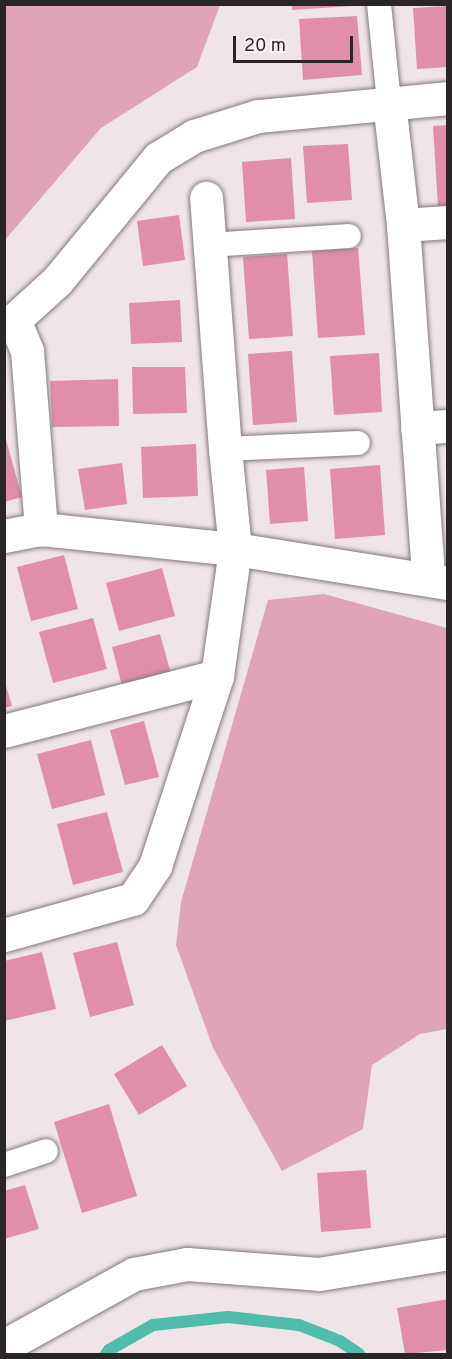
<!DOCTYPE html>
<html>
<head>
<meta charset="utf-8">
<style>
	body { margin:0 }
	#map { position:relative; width:452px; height:1359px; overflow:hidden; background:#efe5e8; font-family:Overpass,sans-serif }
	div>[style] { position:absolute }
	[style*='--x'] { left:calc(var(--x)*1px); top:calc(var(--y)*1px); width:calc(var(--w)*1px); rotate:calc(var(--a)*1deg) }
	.green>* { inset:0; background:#e0a4b8 }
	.stream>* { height:12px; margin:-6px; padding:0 6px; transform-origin:6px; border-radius:6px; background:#4fbda9 }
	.building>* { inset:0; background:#e08eac }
	.roads { filter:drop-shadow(0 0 2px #82797c) drop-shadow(0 0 2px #82797c) }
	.service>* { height:24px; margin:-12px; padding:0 12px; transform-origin:12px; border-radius:12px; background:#fff }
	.minor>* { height:33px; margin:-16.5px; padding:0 16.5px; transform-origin:16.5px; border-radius:16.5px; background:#fff }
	span { translate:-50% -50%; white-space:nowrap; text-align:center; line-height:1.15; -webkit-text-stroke:5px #fdf2f5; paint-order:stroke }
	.frame { position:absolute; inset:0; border:6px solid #2a2627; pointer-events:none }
	.scale { position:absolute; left:233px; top:36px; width:120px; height:27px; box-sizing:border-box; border:3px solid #2a2627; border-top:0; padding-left:8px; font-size:18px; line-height:21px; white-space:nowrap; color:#2a2627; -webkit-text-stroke:4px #fdf2f5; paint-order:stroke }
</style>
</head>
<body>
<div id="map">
	<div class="green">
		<div style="clip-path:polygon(5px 4px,220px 5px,197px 67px,101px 128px,5px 240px)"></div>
		<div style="clip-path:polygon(324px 594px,447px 628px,447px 1029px,420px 1034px,372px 1065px,363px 1129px,282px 1171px,213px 1048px,176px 945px,181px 902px,268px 600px)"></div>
	</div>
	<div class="stream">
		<div style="--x:106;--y:1354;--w:5;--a:-53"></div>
		<div style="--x:109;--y:1350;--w:51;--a:-29.6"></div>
		<div style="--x:153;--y:1325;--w:75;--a:-6.1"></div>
		<div style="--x:228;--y:1317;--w:71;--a:6.4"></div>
		<div style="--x:299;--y:1325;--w:44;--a:21.3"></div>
		<div style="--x:340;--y:1341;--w:23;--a:34"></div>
	</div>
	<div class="building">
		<div style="clip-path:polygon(292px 4px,351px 4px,351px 6px,292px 10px)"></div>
		<div style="clip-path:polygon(448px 6px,448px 67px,417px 69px,413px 8px)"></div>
		<div style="clip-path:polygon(357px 16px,362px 75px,303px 80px,299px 19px)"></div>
		<div style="clip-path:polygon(448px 125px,448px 206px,438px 207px,433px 126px)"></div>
		<div style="clip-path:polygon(348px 144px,352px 200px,307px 203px,303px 146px)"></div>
		<div style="clip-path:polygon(291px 158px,295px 219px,246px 222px,242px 162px)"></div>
		<div style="clip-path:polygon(179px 215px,185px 260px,143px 266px,137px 221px)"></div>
		<div style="clip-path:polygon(358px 248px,365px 335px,318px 338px,312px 251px)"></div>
		<div style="clip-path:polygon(287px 254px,293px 336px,249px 339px,243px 257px)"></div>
		<div style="clip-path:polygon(180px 300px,182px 342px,131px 344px,129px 303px)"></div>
		<div style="clip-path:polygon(292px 351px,297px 422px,253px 425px,248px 354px)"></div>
		<div style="clip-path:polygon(379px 353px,382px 412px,334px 415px,330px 356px)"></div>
		<div style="clip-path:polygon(132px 367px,185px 367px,187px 413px,133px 414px)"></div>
		<div style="clip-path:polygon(118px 379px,119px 426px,52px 427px,50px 381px)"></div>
		<div style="clip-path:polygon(4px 433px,22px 497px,4px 502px)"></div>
		<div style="clip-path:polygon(196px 444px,198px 496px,143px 498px,141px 447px)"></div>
		<div style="clip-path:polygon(122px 463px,127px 504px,85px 510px,78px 469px)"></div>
		<div style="clip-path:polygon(380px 465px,385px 535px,335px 539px,330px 469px)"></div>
		<div style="clip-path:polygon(304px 467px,308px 521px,270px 524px,266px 470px)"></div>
		<div style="clip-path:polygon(64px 555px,78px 609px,31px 621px,17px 567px)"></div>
		<div style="clip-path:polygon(162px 568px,175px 616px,119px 631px,106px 583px)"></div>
		<div style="clip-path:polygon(93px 618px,107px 669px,53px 683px,39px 632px)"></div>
		<div style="clip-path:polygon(160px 634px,171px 674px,122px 686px,112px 647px)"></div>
		<div style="clip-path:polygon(4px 679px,12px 706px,4px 708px)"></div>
		<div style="clip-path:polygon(144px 721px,159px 777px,125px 785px,110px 730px)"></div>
		<div style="clip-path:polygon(91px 740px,105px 795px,52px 809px,37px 754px)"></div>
		<div style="clip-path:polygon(107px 812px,123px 872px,73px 885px,57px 824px)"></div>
		<div style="clip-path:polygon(117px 942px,134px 1005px,90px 1017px,73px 953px)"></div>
		<div style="clip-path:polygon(42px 952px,56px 1009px,4px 1021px,4px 961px)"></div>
		<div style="clip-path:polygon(162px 1045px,187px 1086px,139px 1115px,114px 1074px)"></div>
		<div style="clip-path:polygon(109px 1104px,137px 1196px,82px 1213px,54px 1122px)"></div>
		<div style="clip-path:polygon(366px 1170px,371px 1228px,321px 1232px,317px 1173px)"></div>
		<div style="clip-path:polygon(25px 1185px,39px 1229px,4px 1239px,4px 1191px)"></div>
		<div style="clip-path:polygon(448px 1299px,448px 1350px,405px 1354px,397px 1308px)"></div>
	</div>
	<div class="roads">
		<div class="service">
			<div style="--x:379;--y:4;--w:99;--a:84.2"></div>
			<div style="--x:209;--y:245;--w:140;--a:-3.7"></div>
			<div style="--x:225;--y:449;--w:133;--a:-2.6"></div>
			<div style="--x:4;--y:1165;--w:44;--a:-18.4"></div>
		</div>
		<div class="minor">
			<div style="--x:389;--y:102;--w:124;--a:83.5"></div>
			<div style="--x:403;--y:225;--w:354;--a:85.9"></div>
			<div style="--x:403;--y:225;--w:45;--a:-3.8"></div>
			<div style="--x:14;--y:320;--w:34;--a:67"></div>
			<div style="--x:27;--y:351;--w:179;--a:85.5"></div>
			<div style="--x:4;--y:324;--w:11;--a:-22"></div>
			<div style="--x:14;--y:320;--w:58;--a:-42.2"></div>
			<div style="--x:57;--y:281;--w:159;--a:-50.6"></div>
			<div style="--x:158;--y:158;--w:42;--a:-31.4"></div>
			<div style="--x:194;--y:136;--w:67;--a:-17.4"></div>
			<div style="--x:258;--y:116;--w:191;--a:-5.4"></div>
			<div style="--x:417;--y:428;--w:31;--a:-4"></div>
			<div style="--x:4;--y:536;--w:38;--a:-11"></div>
			<div style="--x:41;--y:529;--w:195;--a:5.9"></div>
			<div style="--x:235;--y:549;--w:216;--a:9.1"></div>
			<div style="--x:4;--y:731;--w:220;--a:-14.5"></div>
			<div style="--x:4;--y:935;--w:134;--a:-15.6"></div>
			<div style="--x:133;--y:899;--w:40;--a:-56"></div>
			<div style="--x:155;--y:866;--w:200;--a:-71.9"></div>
			<div style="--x:217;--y:676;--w:128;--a:-81.9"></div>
			<div style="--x:235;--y:549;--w:100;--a:-95.7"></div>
			<div style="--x:225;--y:449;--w:252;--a:-94.3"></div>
			<div style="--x:4;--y:1346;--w:149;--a:-29"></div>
			<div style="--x:134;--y:1274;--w:54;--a:-10.7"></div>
			<div style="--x:187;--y:1264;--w:132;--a:4.3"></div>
			<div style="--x:319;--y:1274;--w:131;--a:-9.2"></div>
		</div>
	</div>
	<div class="frame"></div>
	<div class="scale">20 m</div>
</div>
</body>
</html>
